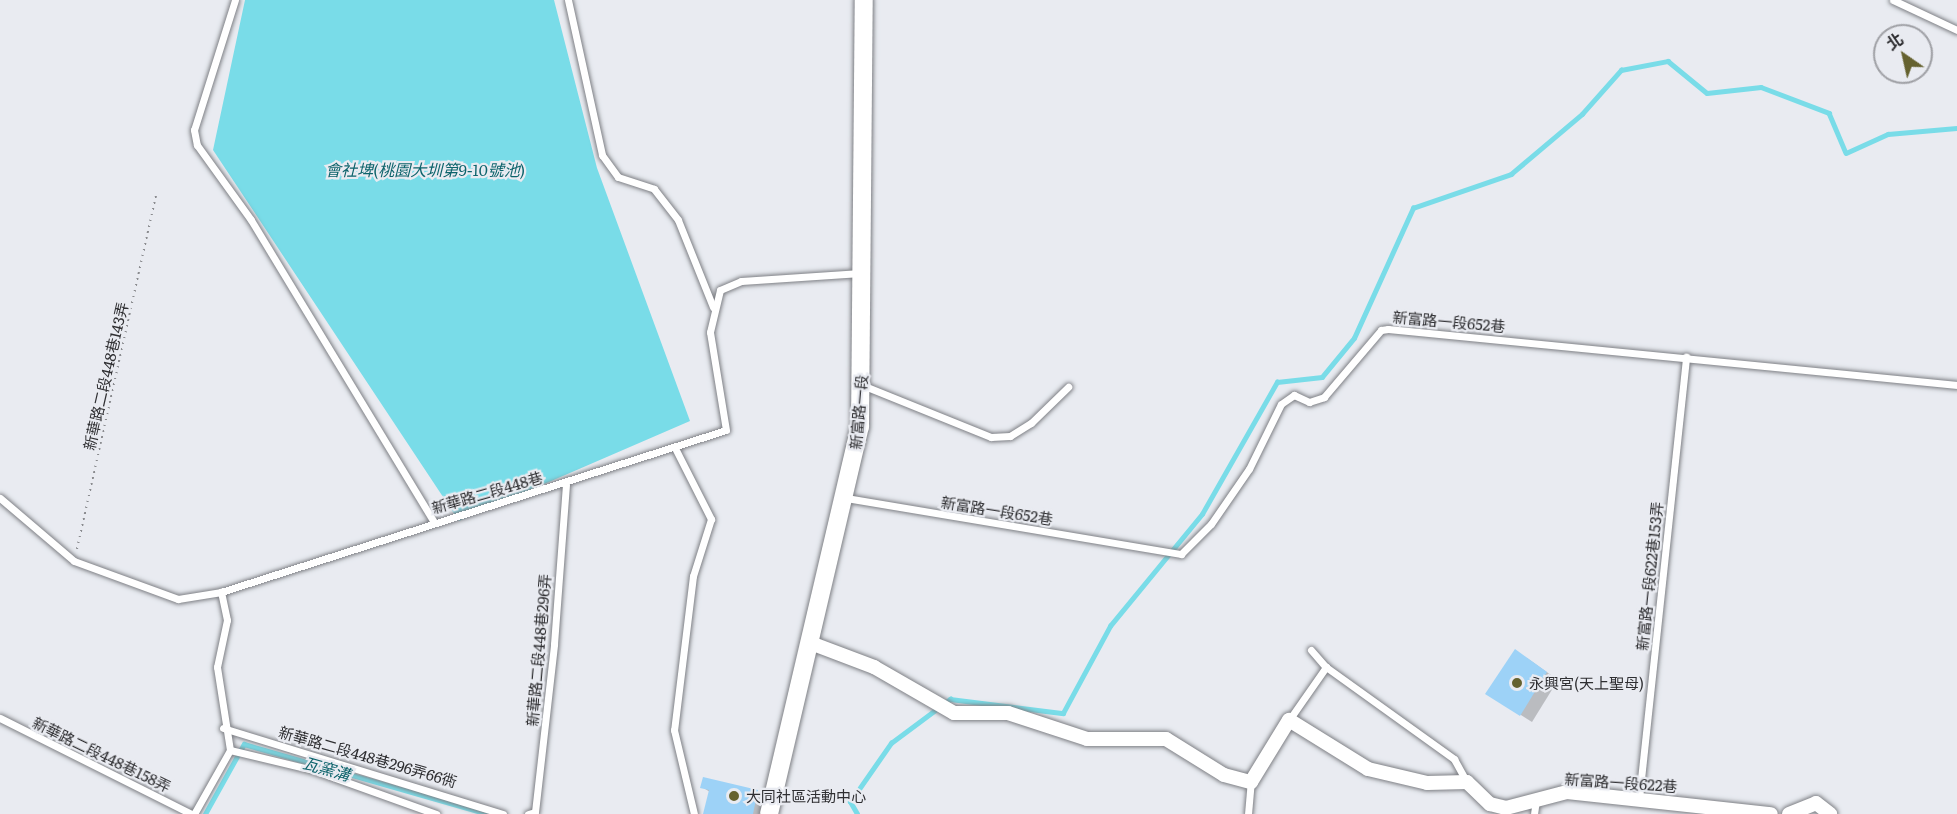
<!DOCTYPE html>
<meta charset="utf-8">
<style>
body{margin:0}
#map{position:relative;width:1957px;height:814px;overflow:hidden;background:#e9ebf1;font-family:Literata,"Noto Sans TC",serif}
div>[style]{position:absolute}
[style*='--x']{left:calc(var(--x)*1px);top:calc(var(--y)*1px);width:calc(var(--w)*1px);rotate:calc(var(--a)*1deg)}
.water>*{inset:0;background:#79dce8}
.shadow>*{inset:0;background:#0003}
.stream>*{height:4.5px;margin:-2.25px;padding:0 2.25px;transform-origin:2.25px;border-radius:2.25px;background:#79dce8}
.building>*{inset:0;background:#9dd2f7}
.path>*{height:2px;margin-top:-1px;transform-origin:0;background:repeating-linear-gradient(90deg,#8a8b8f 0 1.5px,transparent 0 6px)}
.roads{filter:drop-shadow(0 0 2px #7e8085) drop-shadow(0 0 2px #7e8085)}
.service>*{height:7px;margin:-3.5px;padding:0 3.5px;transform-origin:3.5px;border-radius:3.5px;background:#fff}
.minor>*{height:14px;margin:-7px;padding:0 7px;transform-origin:7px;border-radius:7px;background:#fff}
.tertiary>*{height:18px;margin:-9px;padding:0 9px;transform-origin:9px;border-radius:9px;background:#fff}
.dots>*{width:16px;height:16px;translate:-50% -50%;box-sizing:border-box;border:3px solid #e9ebf1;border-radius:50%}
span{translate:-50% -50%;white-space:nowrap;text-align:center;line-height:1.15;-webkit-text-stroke:4.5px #e9ebf1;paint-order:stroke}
.street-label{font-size:15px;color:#2f2f32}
.poi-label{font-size:15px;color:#2f2f32}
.left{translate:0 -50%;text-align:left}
.water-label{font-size:16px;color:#0c636b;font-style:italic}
.north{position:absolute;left:1873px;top:24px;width:60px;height:60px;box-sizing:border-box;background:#e9ebf1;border:2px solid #9fa0a5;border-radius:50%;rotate:326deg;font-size:16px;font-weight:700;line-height:24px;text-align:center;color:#2f2f32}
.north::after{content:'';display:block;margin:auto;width:21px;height:27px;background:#65622f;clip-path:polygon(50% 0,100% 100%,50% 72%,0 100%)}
</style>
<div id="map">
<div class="water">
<div style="clip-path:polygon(245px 0,554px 0,597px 168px,690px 421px,459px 521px,213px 150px)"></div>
</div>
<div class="shadow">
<div style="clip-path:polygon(1527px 658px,1558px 680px,1532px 722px,1488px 694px)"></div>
<div style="clip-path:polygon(704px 779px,766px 797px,762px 814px,705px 814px,710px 792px,702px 787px)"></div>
</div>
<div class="stream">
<div style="--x:205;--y:814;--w:80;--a:-60.9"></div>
<div style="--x:244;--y:744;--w:254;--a:16"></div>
<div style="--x:857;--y:814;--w:14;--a:-120"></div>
<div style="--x:850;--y:802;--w:72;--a:-55.2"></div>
<div style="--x:891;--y:743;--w:74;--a:-36.7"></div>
<div style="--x:950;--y:699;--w:114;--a:7.1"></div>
<div style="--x:1063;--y:713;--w:99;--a:-61.6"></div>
<div style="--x:1110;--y:626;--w:145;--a:-50.6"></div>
<div style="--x:1202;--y:514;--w:152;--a:-60.4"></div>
<div style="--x:1277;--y:382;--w:45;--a:-6.3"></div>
<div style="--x:1322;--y:377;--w:50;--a:-50.6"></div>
<div style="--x:1354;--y:338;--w:143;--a:-65.6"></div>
<div style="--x:1413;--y:208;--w:104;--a:-19.1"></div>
<div style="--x:1511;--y:174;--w:93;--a:-40.2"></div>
<div style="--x:1582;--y:114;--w:59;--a:-48.4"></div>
<div style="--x:1621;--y:70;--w:48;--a:-10.8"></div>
<div style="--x:1668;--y:61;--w:50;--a:39.4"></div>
<div style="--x:1707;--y:93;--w:54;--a:-6.3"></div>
<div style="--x:1761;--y:87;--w:73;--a:20.9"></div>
<div style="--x:1829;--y:113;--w:43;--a:67"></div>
<div style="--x:1846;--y:153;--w:46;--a:-24.3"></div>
<div style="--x:1888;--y:134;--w:69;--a:-5"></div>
</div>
<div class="building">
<div style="clip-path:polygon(1515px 649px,1547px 672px,1520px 716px,1485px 694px)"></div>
<div style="clip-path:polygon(703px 777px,758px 790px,753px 814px,703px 814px,709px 790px,700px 788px)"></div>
</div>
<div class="path">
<div style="--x:77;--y:549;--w:363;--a:-77.4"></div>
</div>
<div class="roads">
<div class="service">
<div style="--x:235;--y:0;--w:136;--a:107.5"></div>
<div style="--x:194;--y:130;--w:15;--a:79"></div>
<div style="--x:197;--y:145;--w:92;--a:54.2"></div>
<div style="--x:251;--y:220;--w:353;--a:58.8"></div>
<div style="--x:568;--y:0;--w:159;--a:77.6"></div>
<div style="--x:602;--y:155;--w:27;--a:54"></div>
<div style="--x:618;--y:177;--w:38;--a:18"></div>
<div style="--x:654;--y:189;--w:39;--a:52"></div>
<div style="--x:678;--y:220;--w:94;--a:68.1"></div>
<div style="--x:1893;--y:0;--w:71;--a:25.1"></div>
<div style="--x:862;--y:385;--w:139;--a:22"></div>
<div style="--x:991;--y:437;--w:19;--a:-3"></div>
<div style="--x:1010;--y:436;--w:25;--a:-32"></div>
<div style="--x:1031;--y:423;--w:52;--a:-44.2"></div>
<div style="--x:675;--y:448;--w:80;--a:63.1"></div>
<div style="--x:711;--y:519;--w:60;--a:107.5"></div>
<div style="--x:693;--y:576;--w:155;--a:97"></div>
<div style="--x:674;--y:730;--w:86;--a:76.6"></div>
<div style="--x:0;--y:498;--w:97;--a:40.4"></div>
<div style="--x:74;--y:561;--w:111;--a:20.1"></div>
<div style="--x:178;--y:599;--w:44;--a:-9.2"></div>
<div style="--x:221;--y:592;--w:530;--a:-17.79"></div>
<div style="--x:726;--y:430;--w:99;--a:-99.3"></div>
<div style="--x:710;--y:332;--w:43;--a:-76.6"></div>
<div style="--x:720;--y:290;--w:23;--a:-23"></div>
<div style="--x:741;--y:281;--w:120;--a:-3.8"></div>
<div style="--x:846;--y:498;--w:340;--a:9.5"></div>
<div style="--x:1181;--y:554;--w:42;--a:-45"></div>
<div style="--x:1211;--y:524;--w:67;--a:-55.4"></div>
<div style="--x:1249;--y:469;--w:72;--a:-63.8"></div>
<div style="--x:1281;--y:404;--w:16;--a:-35"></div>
<div style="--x:1294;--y:395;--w:17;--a:25"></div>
<div style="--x:1309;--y:402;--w:16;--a:-18"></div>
<div style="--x:1324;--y:397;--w:88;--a:-49.6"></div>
<div style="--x:1381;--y:330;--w:7;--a:-8"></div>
<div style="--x:1388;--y:329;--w:572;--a:5.62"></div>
<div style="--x:1311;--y:650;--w:23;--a:49"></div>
<div style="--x:1326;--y:667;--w:158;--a:35.7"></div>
<div style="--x:1454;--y:759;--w:26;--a:61"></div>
<div style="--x:0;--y:718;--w:215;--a:26.6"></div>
<div style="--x:1289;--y:720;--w:65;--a:-55.1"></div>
<div style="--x:223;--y:728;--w:293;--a:17.1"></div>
<div style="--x:230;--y:750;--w:85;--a:13.5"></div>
<div style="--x:313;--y:770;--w:131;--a:19.7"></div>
<div style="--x:1639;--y:798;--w:444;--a:-83.9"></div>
<div style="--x:194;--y:814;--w:73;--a:-60.6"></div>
<div style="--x:230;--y:750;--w:84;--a:-98.9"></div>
<div style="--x:217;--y:667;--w:48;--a:-78"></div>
<div style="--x:227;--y:620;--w:29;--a:-102"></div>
<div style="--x:528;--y:814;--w:7;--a:-16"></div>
<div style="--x:535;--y:812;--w:169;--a:-83.5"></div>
<div style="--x:554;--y:644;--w:160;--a:-85.7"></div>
<div style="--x:1248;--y:814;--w:32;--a:-85"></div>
<div style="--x:1534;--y:814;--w:15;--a:-82"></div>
</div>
<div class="minor">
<div style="--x:808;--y:642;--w:71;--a:20.7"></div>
<div style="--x:874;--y:667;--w:92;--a:29.9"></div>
<div style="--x:954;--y:713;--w:54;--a:0"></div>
<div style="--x:1008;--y:713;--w:83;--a:18.2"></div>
<div style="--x:1087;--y:739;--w:79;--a:0"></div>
<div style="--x:1166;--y:739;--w:68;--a:31.8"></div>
<div style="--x:1224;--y:775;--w:28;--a:15"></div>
<div style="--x:1251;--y:782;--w:73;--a:-58.5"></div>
<div style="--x:1289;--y:720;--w:93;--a:31.8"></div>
<div style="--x:1368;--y:769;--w:61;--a:13.3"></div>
<div style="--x:1427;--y:783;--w:40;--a:-1.4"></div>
<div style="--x:1467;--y:782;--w:32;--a:44"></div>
<div style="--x:1490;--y:804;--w:16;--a:14"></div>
<div style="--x:1506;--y:808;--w:63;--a:-14.7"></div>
<div style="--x:1567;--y:792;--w:205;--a:6.2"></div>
<div style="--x:1789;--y:814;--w:29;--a:-22"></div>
<div style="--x:1816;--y:803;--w:18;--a:38"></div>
</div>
<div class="tertiary">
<div style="--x:769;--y:814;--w:398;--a:-76.8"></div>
<div style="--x:860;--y:427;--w:427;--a:-89.5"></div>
</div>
</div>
<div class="dots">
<div style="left:1517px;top:683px;background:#65622f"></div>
<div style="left:734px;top:796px;background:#65622f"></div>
</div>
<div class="street-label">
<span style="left:1449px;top:321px;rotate:5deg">新富路一段652巷</span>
<span style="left:105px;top:376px;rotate:-77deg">新華路二段448巷143弄</span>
<span style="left:858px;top:412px;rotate:-85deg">新富路一段</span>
<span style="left:487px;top:492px;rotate:-16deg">新華路二段448巷</span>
<span style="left:997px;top:510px;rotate:9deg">新富路一段652巷</span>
<span style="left:1649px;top:576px;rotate:-84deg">新富路一段622巷153弄</span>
<span style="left:538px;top:650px;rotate:-85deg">新華路二段448巷296弄</span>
<span style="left:102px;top:754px;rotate:26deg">新華路二段448巷158弄</span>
<span style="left:368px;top:756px;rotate:16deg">新華路二段448巷296弄66衖</span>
<span style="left:1621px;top:782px;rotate:4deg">新富路一段622巷</span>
</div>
<div class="poi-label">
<span class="left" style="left:1529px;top:683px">永興宮(天上聖母)</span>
<span class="left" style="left:746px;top:796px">大同社區活動中心</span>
</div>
<div class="water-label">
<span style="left:425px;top:169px">會社埤(桃園大圳第9-10號池)</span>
<span style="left:327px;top:768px;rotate:16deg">瓦窯溝</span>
</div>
<div class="north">北</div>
</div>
